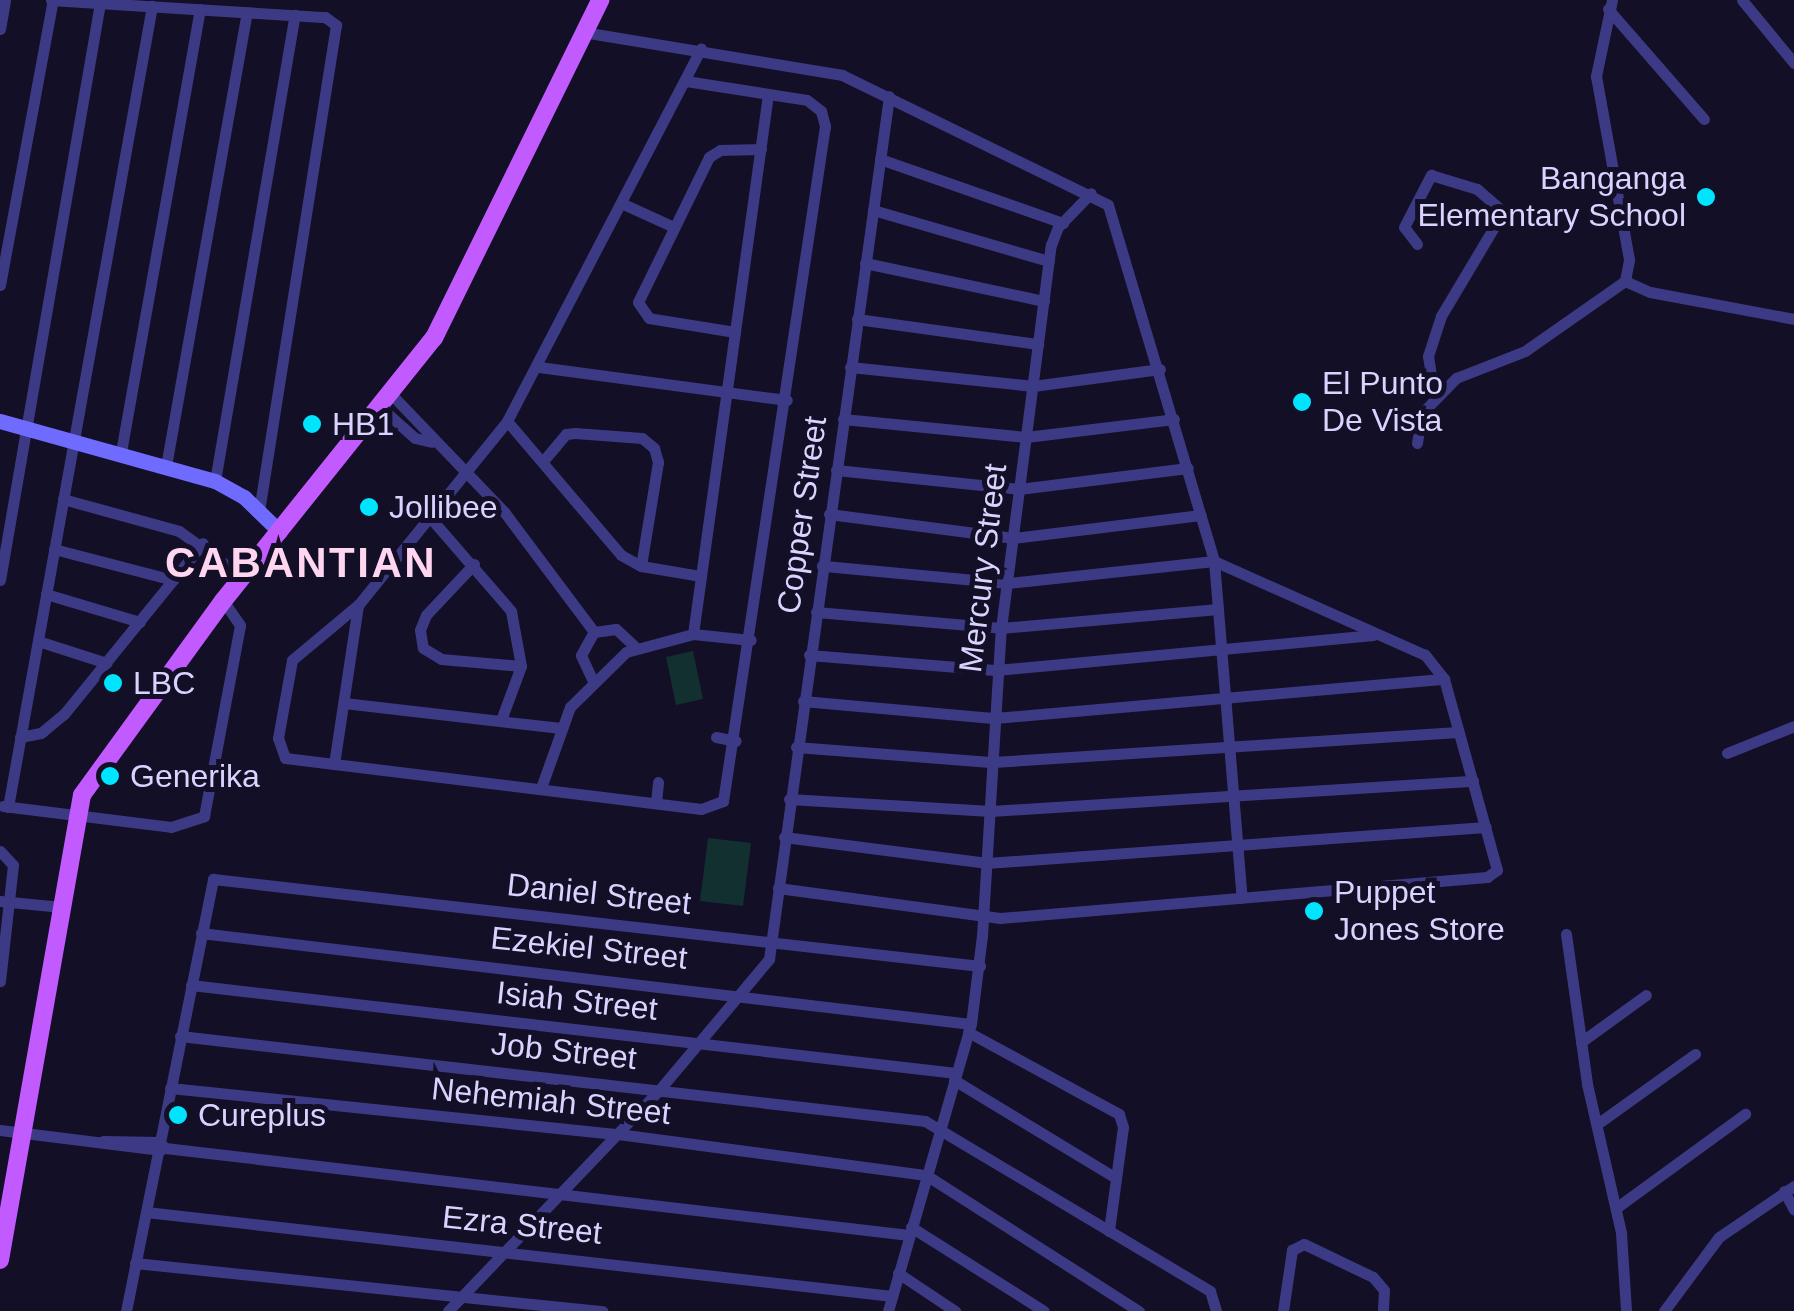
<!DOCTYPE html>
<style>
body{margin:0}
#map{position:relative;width:1794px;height:1311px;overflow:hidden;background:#130f26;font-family:Arial,sans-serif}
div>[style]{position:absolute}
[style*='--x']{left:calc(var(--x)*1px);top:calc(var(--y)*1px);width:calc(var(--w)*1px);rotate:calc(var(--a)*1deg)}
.green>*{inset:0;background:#12302f}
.street>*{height:11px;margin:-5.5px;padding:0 5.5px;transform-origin:5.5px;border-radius:5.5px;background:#3d3a85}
.secondary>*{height:15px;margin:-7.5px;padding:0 7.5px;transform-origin:7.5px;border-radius:7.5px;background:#6f6bff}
.primary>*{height:18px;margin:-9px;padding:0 9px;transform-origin:9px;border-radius:9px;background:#c25bff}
.dots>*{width:28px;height:28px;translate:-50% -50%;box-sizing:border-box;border:5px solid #130f26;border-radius:50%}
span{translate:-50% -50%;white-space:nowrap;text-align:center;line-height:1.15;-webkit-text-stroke:10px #130f26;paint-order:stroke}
.poi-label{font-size:32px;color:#d9d4ff}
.right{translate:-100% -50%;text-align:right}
.left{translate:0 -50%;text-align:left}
.street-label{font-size:32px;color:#d9d4ff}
.district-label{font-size:42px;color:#ffd6f0;font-weight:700;letter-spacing:2.5px}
</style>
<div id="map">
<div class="green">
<div style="clip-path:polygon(693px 651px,703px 699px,676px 705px,666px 657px)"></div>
<div style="clip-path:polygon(708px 838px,751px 843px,743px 906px,700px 901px)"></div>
</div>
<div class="street">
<div style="--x:51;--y:0;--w:275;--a:3.6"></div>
<div style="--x:325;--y:17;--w:14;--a:36"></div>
<div style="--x:336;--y:25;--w:490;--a:99"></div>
<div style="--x:1612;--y:0;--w:78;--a:101.9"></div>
<div style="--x:1596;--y:76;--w:187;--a:79.8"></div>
<div style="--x:1629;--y:260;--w:21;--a:101"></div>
<div style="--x:1742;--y:0;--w:82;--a:50.5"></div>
<div style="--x:1608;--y:9;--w:146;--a:48.9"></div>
<div style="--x:0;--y:29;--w:29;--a:-80"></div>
<div style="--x:583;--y:32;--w:263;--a:9.4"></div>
<div style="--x:842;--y:75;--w:296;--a:26"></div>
<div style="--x:1108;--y:205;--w:371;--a:73.4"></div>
<div style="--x:1214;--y:561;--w:338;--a:85.3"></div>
<div style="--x:686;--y:81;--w:122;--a:8.9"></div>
<div style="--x:807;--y:100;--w:18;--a:38"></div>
<div style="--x:821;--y:111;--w:16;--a:75"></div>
<div style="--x:825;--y:126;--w:683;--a:98.59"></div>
<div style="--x:723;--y:801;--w:23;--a:160"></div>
<div style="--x:701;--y:809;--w:419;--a:-173"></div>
<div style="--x:285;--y:758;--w:21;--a:-109"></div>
<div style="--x:278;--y:738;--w:79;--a:-79.8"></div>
<div style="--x:292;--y:660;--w:87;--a:-39.9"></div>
<div style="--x:359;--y:604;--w:235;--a:-51"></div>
<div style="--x:507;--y:421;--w:420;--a:-62.5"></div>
<div style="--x:880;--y:159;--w:194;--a:19.3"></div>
<div style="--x:621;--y:203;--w:58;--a:24.4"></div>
<div style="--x:873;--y:210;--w:183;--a:16.2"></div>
<div style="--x:1417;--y:244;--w:21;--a:-127"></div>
<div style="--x:1404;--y:227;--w:59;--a:-62.6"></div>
<div style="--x:1431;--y:175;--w:48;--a:16.9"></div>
<div style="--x:1477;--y:189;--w:35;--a:41"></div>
<div style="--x:1503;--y:212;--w:121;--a:120.8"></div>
<div style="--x:1441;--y:316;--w:42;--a:108"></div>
<div style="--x:1428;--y:356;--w:19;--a:81"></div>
<div style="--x:1431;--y:375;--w:20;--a:45"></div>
<div style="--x:865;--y:263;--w:183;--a:12"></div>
<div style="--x:1625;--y:281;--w:27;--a:24"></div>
<div style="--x:1650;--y:292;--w:147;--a:10.6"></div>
<div style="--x:0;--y:285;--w:290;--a:-79.5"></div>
<div style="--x:857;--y:319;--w:183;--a:7.9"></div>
<div style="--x:735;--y:332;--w:87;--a:-170.8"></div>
<div style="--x:649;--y:318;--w:19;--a:-125"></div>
<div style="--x:638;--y:302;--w:161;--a:-63.9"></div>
<div style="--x:709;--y:157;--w:13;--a:-32"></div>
<div style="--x:720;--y:150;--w:41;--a:-1.4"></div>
<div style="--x:539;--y:367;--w:250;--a:7.6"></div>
<div style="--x:850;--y:367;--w:184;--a:5.9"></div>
<div style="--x:1033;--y:386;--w:128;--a:-7.6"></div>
<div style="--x:392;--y:395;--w:163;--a:46.2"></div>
<div style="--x:505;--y:513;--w:149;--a:53.2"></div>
<div style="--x:381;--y:408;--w:45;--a:41.4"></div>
<div style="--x:415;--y:438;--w:17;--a:13"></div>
<div style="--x:843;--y:419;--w:184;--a:5.6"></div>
<div style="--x:1026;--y:437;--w:149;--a:-6.9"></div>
<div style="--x:507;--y:421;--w:176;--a:49.6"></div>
<div style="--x:621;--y:555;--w:23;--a:29"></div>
<div style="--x:641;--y:566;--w:61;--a:9.5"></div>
<div style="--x:1417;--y:443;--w:30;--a:-81"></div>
<div style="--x:1422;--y:413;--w:49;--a:-45.8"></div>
<div style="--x:1456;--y:378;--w:74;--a:-21.4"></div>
<div style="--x:1525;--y:351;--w:122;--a:-35"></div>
<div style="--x:121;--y:452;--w:450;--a:-79.9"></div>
<div style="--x:544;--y:460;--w:34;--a:-50"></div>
<div style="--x:566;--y:434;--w:9;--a:-6"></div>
<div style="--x:575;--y:433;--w:67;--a:4.3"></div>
<div style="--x:642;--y:438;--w:16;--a:40"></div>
<div style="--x:654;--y:448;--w:15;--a:74"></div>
<div style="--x:658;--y:462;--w:105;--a:99.3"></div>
<div style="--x:166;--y:466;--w:461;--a:-79.9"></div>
<div style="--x:836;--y:470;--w:184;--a:5.9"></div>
<div style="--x:1019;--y:489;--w:170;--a:-7.1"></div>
<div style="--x:215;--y:481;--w:473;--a:-80.3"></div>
<div style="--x:63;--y:499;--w:120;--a:15.4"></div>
<div style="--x:179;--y:531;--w:79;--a:35.7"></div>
<div style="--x:427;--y:514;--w:128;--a:49.1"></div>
<div style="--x:511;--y:611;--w:56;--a:79.7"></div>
<div style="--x:521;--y:666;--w:58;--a:110.3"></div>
<div style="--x:829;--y:514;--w:186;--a:7.4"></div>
<div style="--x:1013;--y:538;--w:189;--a:-7"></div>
<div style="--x:54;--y:549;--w:123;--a:14.6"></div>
<div style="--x:474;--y:564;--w:70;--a:133.3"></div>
<div style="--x:426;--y:615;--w:16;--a:112"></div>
<div style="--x:420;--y:630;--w:18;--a:81"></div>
<div style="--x:423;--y:648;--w:21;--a:31"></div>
<div style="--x:441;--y:659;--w:80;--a:5"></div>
<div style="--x:0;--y:580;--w:586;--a:-80.17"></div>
<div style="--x:46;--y:594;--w:98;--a:16.6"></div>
<div style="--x:816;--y:612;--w:186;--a:4.9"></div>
<div style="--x:1001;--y:628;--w:218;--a:-5"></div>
<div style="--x:693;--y:634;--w:545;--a:-82.09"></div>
<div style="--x:38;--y:641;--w:72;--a:17.7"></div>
<div style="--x:809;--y:655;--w:189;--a:4.6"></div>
<div style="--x:997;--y:670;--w:378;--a:-5.3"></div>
<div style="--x:592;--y:679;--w:26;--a:-115"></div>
<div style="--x:581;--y:655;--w:26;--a:-61"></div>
<div style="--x:594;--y:632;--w:22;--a:-8"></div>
<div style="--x:616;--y:629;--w:26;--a:43"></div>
<div style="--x:803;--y:701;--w:193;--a:5.1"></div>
<div style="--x:995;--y:718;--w:451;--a:-5"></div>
<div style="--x:344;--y:703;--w:216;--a:6.6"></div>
<div style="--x:20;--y:737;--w:21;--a:-11"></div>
<div style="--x:41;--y:733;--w:30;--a:-40"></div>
<div style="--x:64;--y:714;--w:220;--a:-50.9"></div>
<div style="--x:716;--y:737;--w:20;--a:11"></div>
<div style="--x:796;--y:747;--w:198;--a:4.4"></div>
<div style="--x:993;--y:762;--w:466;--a:-3.7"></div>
<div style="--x:1727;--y:753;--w:72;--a:-21.9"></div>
<div style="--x:334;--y:764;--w:161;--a:-81.4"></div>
<div style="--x:542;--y:785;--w:83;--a:-70.3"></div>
<div style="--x:570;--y:707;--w:78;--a:-44.5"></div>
<div style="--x:626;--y:652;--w:69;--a:-15"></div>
<div style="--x:693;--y:634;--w:58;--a:5.9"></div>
<div style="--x:789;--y:799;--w:202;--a:3.4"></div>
<div style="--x:991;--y:811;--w:483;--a:-3.6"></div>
<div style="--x:656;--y:802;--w:20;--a:-84"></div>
<div style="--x:3;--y:806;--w:169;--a:7.1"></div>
<div style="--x:171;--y:827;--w:35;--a:-18"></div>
<div style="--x:204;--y:816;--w:194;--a:-79.3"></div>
<div style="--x:240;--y:625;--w:29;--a:-125"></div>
<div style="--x:8;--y:807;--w:814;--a:-79.81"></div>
<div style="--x:784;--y:837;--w:205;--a:7.3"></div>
<div style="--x:987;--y:863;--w:500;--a:-4.13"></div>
<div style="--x:0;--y:851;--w:19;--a:47"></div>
<div style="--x:13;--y:865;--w:117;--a:96.4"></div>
<div style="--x:778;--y:888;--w:224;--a:7.7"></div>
<div style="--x:1000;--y:918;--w:489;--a:-4.8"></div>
<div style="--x:1487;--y:877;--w:12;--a:-35"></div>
<div style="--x:1497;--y:870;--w:198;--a:-105.5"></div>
<div style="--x:1444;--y:679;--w:31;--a:-128"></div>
<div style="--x:1425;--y:655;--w:231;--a:-156"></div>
<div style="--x:1214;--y:561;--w:208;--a:173.9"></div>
<div style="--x:1007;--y:583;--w:186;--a:-174.7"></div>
<div style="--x:0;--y:901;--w:62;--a:5.5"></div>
<div style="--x:201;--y:933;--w:775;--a:6.74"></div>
<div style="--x:1566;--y:934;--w:151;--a:82"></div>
<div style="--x:1587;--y:1084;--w:153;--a:77.1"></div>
<div style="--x:1621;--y:1233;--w:78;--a:86.3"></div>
<div style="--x:191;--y:985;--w:770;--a:6.56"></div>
<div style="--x:968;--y:1032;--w:172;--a:28.5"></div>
<div style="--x:1119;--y:1114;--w:14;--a:73"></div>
<div style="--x:1123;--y:1127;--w:105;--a:97.7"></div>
<div style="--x:180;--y:1036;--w:750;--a:6.51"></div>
<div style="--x:925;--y:1121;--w:332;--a:30.8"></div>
<div style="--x:1210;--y:1291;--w:21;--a:73"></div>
<div style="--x:1581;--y:1042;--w:80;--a:-35.9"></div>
<div style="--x:954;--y:1080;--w:189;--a:31.2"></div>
<div style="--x:170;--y:1088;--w:450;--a:5.9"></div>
<div style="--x:618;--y:1134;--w:311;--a:7.6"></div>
<div style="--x:926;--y:1175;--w:253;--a:32.6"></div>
<div style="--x:1600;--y:1122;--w:117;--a:-35.6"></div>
<div style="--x:0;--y:1130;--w:162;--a:7.1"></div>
<div style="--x:103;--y:1141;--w:56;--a:1"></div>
<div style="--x:159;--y:1142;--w:8;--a:45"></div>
<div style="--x:165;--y:1148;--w:749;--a:6.67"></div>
<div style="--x:1784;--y:1191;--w:21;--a:62"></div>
<div style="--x:1616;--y:1208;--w:160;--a:-36.1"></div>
<div style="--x:146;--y:1212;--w:751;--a:6.42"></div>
<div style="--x:911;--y:1227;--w:157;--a:32.3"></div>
<div style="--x:135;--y:1263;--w:470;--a:5.9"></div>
<div style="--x:898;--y:1273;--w:69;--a:33.7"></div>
<div style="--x:126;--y:1311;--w:441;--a:-78.6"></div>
<div style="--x:213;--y:879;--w:772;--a:6.47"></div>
<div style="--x:448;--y:1311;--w:307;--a:-46.3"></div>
<div style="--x:660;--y:1089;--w:170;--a:-50"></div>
<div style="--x:769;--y:959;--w:871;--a:-82.08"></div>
<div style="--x:888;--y:1311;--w:299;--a:-73.9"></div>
<div style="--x:971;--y:1024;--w:89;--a:-82.9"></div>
<div style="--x:982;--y:936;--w:309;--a:-86.5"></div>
<div style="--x:1001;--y:628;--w:386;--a:-82.6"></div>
<div style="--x:1051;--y:245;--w:19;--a:-69"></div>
<div style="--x:1058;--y:227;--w:47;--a:-45.9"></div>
<div style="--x:1283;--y:1311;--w:62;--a:-81.6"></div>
<div style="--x:1292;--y:1250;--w:13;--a:-27"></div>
<div style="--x:1304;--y:1244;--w:76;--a:25.6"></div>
<div style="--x:1373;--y:1277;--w:17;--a:50"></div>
<div style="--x:1384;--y:1290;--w:21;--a:93"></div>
<div style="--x:1664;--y:1311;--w:92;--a:-53.4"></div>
<div style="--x:1719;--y:1237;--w:91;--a:-34.2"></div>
</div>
<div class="secondary">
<div style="--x:0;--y:421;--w:223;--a:15.6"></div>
<div style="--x:215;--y:481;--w:33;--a:29"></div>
<div style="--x:244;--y:497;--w:50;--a:44.2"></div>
</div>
<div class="primary">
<div style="--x:0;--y:1260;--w:472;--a:-80"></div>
<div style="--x:82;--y:795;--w:240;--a:-54"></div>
<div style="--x:223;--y:601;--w:337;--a:-51.3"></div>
<div style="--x:434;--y:338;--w:377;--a:-63.8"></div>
</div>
<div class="dots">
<div style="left:1706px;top:197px;background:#00e5ff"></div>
<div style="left:1302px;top:402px;background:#00e5ff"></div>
<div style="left:312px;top:424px;background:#00e5ff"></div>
<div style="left:369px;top:507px;background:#00e5ff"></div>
<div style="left:113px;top:683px;background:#00e5ff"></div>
<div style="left:110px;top:776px;background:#00e5ff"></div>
<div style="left:1314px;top:911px;background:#00e5ff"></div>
<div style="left:178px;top:1115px;background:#00e5ff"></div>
</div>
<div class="poi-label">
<span class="right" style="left:1686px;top:197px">Banganga<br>Elementary School</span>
<span class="left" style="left:1322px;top:402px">El Punto<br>De Vista</span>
<span class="left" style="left:332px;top:424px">HB1</span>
<span class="left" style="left:389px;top:507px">Jollibee</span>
<span class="left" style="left:133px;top:683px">LBC</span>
<span class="left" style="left:130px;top:776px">Generika</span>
<span class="left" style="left:1334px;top:911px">Puppet<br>Jones Store</span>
<span class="left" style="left:198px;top:1115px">Cureplus</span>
</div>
<div class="street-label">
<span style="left:802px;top:515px;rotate:-82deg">Copper Street</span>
<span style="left:983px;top:568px;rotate:-83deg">Mercury Street</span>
<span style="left:599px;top:894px;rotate:6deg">Daniel Street</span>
<span style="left:589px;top:948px;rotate:6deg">Ezekiel Street</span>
<span style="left:577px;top:1001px;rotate:6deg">Isiah Street</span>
<span style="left:564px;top:1051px;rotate:6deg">Job Street</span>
<span style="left:551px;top:1101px;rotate:6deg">Nehemiah Street</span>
<span style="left:522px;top:1225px;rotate:6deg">Ezra Street</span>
</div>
<div class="district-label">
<span style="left:301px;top:563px">CABANTIAN</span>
</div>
</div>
